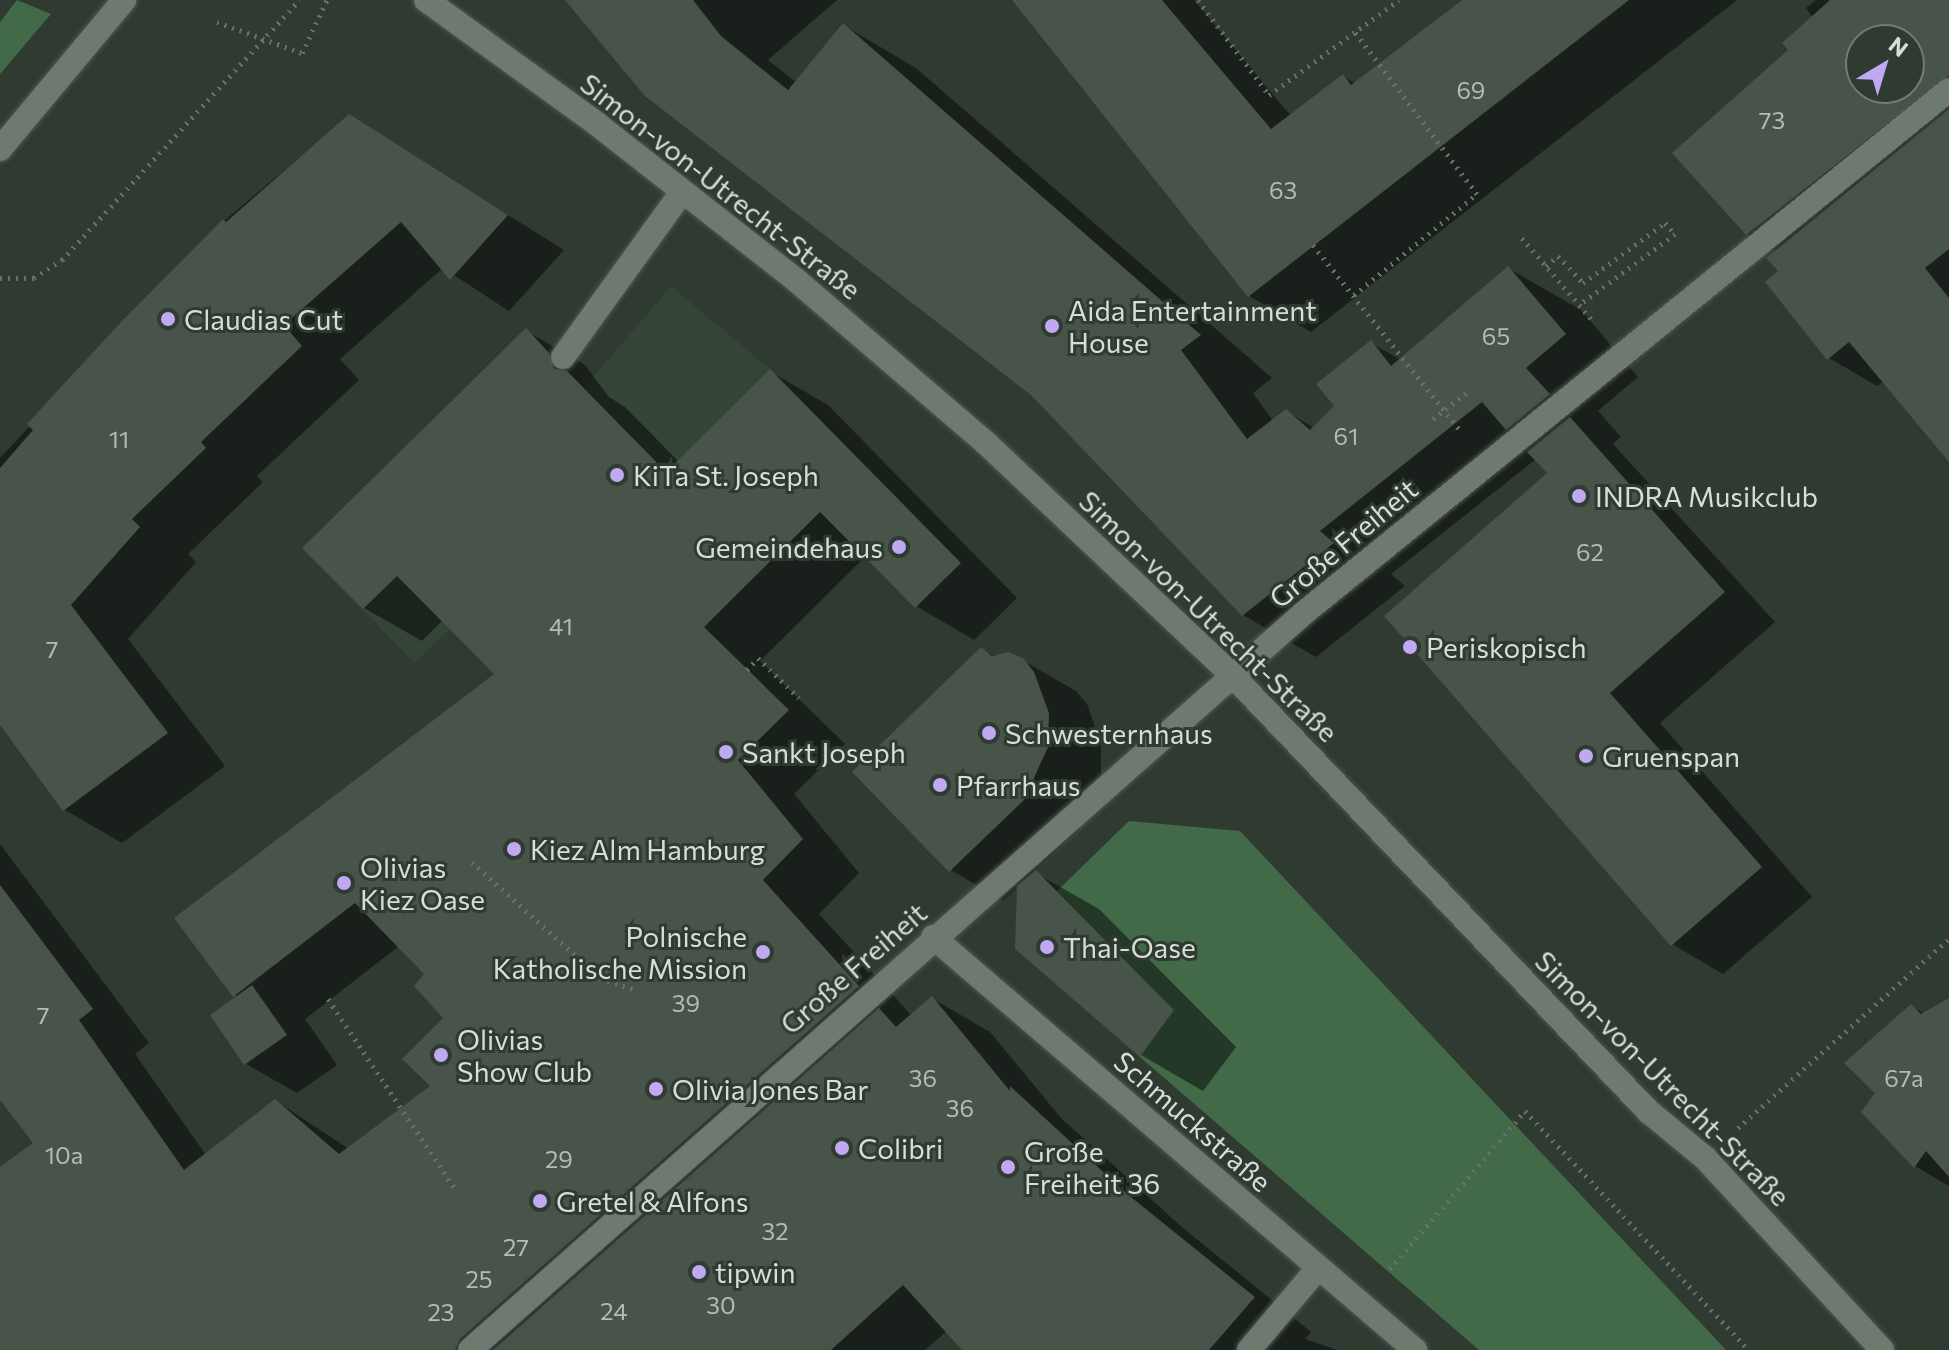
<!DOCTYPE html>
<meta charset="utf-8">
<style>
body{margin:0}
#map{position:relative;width:1949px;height:1350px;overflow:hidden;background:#2f3a31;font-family:Commissioner,sans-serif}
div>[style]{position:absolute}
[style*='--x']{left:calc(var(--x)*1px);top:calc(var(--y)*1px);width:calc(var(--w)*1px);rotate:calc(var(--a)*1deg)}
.built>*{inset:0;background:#344436}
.green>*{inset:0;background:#426a49}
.shadow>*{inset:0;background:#0007}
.building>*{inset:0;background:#485349}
.path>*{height:5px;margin-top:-2.5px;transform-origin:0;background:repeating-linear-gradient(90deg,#677169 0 2px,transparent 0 8px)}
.roads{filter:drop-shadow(0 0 2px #4d564e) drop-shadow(0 0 2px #4d564e)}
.lane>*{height:24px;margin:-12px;padding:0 12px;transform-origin:12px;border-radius:12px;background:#6e7a70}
.street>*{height:24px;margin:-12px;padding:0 12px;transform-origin:12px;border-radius:12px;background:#6e7a70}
.secondary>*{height:24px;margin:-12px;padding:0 12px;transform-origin:12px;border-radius:12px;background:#6e7a70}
.dots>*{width:22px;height:22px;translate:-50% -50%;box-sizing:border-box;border:4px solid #2f3a31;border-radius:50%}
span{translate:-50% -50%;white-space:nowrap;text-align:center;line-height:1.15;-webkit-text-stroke:6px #2f3a31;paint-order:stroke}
.number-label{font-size:24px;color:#b3bbb4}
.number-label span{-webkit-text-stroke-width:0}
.street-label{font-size:28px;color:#d7ded8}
.poi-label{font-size:28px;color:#d7ded8}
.left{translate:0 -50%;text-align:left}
.right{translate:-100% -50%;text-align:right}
.north{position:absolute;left:1845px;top:24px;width:80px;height:80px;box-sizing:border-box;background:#2f3a31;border:2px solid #727c74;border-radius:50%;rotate:38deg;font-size:22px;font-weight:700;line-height:32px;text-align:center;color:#d7ded8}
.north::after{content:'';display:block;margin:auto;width:28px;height:36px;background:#c1a8f3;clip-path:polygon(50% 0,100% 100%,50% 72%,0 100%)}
</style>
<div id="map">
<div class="built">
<div style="clip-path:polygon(671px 286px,770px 369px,866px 467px,602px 483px,415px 663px,302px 548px,526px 328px,584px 388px)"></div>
</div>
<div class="green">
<div style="clip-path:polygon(17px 0,51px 14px,0 74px,0 22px)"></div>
<div style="clip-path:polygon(1129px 821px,1240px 831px,1726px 1350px,1479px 1350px,1140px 1057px,1174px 1010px,1057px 891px)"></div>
</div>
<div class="shadow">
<div style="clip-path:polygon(568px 0,837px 0,768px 60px,797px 83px,843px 25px,916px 68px,1272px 378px,1253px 393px,1273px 421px,1286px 411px,1314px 428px,1337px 406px,1371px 343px,1401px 360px,1508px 268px,1581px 310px,1638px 377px,1598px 411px,1621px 437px,1613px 444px,1775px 622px,1660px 723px,1812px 897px,1723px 974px,1672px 944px,1549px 474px,1536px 459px,1391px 574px,1405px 586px,1316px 657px,1243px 615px,1033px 394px)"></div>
<div style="clip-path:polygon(1037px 0,1194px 0,1291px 116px,1343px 76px,1356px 84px,1465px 0,1737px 0,1311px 332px,1249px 296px)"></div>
<div style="clip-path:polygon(evenodd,1816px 0,1949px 0,1949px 459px,1884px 381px,1877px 386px,1829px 358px,1781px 272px,1777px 251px,1747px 234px,1791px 50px,1813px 18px,1806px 8px,1816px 0,1861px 40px,1909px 40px,1909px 88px,1861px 88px,1861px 40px)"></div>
<div style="clip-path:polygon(349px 116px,564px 250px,509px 311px,443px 268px,340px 359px,359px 380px,257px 476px,263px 482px,188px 554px,196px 562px,128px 639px,225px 766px,122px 843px,65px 810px,0 722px,0 458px,224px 221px)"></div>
<div style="clip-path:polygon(526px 331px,584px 364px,609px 397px,625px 407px,679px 462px,771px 372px,828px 405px,1017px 598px,974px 640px,916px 606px,866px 556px,760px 661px,845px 744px,794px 794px,859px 873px,819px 914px,912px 1016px,933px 999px,990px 1032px,1061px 1118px,1183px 1228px,1311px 1332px,1305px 1339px,1337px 1350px,964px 1350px,947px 1331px,925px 1350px,0 1350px,0 1169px,35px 1144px,0 1096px,0 844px,149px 1043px,135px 1054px,206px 1155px,276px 1101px,349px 1149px,433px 1086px,446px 1019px,427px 974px,399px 946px,305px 1019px,337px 1065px,297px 1093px,246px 1064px,238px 998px,177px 918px,497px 675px,443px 620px,422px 641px,364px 608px)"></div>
<div style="clip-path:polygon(982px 649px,996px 657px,1022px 660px,1076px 691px,1087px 704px,1101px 744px,1101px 778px,1077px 831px,1034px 872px,1099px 909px,1236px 1047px,1203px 1091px,1141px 1055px,1019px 886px,1003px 901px,951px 870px)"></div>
<div style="clip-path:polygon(1949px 1000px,1949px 1186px,1915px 1166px,1878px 1093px,1911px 1006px,1925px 1014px)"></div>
</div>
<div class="building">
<div style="clip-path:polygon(565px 0,693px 0,721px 36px,788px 90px,843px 23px,1201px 335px,1181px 350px,1247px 439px,1286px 409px,1310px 430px,1334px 406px,1316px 384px,1371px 340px,1391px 366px,1508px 266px,1566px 334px,1526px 368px,1550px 394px,1506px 430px,1482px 402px,1320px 531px,1334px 543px,1242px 616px,1031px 395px,645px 96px)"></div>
<div style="clip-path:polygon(1012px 0,1162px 0,1271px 129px,1343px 74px,1351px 85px,1462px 0,1629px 0,1248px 297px)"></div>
<div style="clip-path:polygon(evenodd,1830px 0,1949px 0,1949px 75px,1746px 235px,1672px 153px,1788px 50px,1782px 43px,1830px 0,1861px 40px,1909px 40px,1909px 88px,1861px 88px,1861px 40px)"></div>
<div style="clip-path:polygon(1949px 109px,1949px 249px,1925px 268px,1949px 298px,1949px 462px,1849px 342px,1827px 360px,1765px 282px,1778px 271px,1766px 258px)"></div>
<div style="clip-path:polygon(349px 114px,508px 215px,450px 280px,401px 222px,284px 325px,302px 346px,201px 442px,206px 448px,132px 519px,140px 527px,71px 605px,168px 733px,63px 811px,0 725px,0 468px,33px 430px,27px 424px,121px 322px,223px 219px,226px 222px)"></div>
<div style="clip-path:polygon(526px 328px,549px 353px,554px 369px,567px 371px,666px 472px,770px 369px,961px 563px,915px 608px,820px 512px,704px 627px,789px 710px,738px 760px,803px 839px,763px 880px,859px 986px,460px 1339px,455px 1350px,0 1350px,0 1167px,33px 1143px,0 1100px,0 885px,93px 1009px,79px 1020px,184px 1170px,275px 1099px,339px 1154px,430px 1086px,402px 1059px,443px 1018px,414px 986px,424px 974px,355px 903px,233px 997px,174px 918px,494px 674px,397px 576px,363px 609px,302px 548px)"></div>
<div style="clip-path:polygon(1570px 417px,1725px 592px,1610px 693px,1762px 867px,1671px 946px,1384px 616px,1547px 473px,1527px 452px)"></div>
<div style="clip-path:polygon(981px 647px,992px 656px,1008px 652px,1023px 658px,1034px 672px,1049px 713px,1048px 747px,1024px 800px,949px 872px,852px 772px)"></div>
<div style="clip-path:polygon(1036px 870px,1174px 1010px,1140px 1057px,1015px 949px,1017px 886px)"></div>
<div style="clip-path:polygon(252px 985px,287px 1035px,244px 1065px,210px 1015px)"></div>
<div style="clip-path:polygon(932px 996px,1010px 1091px,1010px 1086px,1126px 1193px,1255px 1297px,1209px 1350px,962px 1350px,903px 1285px,831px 1350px,493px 1350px,879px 1008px,896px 1027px)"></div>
<div style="clip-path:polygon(1949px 998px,1949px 1177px,1926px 1151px,1914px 1168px,1861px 1112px,1875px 1093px,1844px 1063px,1911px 1004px,1921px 1014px)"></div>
</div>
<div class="path">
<div style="--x:1198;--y:0;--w:119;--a:53.2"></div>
<div style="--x:1269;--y:95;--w:161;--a:-36.2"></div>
<div style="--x:217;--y:22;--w:90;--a:20"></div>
<div style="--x:302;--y:53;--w:59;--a:-64.7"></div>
<div style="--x:1522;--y:238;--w:109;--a:49.5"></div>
<div style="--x:1313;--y:245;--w:235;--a:51.6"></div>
<div style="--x:1546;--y:266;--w:16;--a:-40"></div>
<div style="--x:1558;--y:256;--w:37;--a:47"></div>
<div style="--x:1583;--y:283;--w:102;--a:-36.2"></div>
<div style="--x:1665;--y:223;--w:15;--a:48"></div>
<div style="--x:1675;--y:234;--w:119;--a:143.5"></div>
<div style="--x:0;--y:278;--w:34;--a:0"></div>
<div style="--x:34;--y:278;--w:33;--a:-33"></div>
<div style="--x:62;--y:260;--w:352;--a:-47.6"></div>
<div style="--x:1354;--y:295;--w:159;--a:-39.4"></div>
<div style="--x:1477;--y:194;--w:203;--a:-127"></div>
<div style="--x:1433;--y:419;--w:47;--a:-38.1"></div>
<div style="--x:747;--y:670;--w:16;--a:-47"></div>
<div style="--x:758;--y:658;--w:57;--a:44.3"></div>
<div style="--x:472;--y:862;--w:173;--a:42.2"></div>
<div style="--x:600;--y:978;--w:40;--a:18.9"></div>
<div style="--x:328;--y:999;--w:232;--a:56.2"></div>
<div style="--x:1738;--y:1128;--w:283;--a:-41.9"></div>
<div style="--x:1390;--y:1269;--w:208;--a:-49.5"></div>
<div style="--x:1525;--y:1111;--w:328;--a:46.9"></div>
</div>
<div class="roads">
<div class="lane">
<div style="--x:563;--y:357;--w:203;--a:-54.2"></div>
<div style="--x:1249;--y:1350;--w:107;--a:-49.9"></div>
</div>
<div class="street">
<div style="--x:933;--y:937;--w:635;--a:40.59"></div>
<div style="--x:470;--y:1350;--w:1114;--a:-41.47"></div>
<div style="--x:1305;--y:612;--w:829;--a:-39.03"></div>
</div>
<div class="secondary">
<div style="--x:426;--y:0;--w:211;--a:35.9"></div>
<div style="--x:597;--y:124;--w:254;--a:38.1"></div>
<div style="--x:797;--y:281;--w:250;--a:40.6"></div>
<div style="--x:987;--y:444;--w:340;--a:43.3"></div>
<div style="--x:1234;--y:677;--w:600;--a:46.35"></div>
<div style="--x:1648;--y:1111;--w:74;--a:39.5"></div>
<div style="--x:1705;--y:1158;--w:261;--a:47.3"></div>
<div style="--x:0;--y:149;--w:194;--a:-50.2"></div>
</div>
</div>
<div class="dots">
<div style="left:168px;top:319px;background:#c1a8f3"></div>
<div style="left:1052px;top:326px;background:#c1a8f3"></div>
<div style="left:617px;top:475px;background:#c1a8f3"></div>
<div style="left:1579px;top:496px;background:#c1a8f3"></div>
<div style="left:899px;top:547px;background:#c1a8f3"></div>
<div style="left:1410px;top:647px;background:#c1a8f3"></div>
<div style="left:989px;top:733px;background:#c1a8f3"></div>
<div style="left:726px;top:752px;background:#c1a8f3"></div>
<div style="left:1586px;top:756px;background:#c1a8f3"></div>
<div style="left:940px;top:785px;background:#c1a8f3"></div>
<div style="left:514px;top:849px;background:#c1a8f3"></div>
<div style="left:344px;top:883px;background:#c1a8f3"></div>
<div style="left:1047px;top:947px;background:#c1a8f3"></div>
<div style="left:763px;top:952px;background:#c1a8f3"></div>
<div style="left:441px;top:1055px;background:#c1a8f3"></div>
<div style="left:656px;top:1089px;background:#c1a8f3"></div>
<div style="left:842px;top:1148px;background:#c1a8f3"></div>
<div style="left:1008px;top:1167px;background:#c1a8f3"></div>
<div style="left:540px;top:1201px;background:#c1a8f3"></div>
<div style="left:699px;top:1272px;background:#c1a8f3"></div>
</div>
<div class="number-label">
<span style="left:1471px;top:90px">69</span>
<span style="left:1772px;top:120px">73</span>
<span style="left:1283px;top:190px">63</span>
<span style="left:1496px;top:336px">65</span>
<span style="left:1346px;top:436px">61</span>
<span style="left:119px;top:439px">11</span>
<span style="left:1590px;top:552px">62</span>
<span style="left:561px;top:626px">41</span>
<span style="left:52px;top:649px">7</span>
<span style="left:686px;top:1003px">39</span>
<span style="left:43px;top:1015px">7</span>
<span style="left:923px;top:1078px">36</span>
<span style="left:1904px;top:1078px">67a</span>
<span style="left:960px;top:1108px">36</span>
<span style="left:64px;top:1155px">10a</span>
<span style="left:559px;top:1159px">29</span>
<span style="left:775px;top:1231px">32</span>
<span style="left:516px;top:1247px">27</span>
<span style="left:479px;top:1279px">25</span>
<span style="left:721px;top:1305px">30</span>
<span style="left:614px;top:1311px">24</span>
<span style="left:441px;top:1312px">23</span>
</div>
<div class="street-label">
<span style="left:721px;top:186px;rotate:38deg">Simon-von-Utrecht-Straße</span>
<span style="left:1343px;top:543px;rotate:-40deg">Große Freiheit</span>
<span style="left:1209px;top:616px;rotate:44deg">Simon-von-Utrecht-Straße</span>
<span style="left:853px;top:968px;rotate:-41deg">Große Freiheit</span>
<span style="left:1663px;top:1078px;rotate:45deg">Simon-von-Utrecht-Straße</span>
<span style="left:1193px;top:1121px;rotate:41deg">Schmuckstraße</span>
</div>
<div class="poi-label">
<span class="left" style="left:1068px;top:326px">Aida Entertainment<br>House</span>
<span class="left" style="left:184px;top:319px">Claudias Cut</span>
<span class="left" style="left:633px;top:475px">KiTa St. Joseph</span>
<span class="left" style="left:1595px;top:496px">INDRA Musikclub</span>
<span class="right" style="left:883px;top:547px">Gemeindehaus</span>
<span class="left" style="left:1426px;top:647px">Periskopisch</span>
<span class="left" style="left:1005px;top:733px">Schwesternhaus</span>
<span class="left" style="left:742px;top:752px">Sankt Joseph</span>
<span class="left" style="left:1602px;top:756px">Gruenspan</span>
<span class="left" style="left:956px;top:785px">Pfarrhaus</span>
<span class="left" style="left:530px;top:849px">Kiez Alm Hamburg</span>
<span class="left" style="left:360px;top:883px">Olivias<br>Kiez Oase</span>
<span class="right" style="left:747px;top:952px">Polnische<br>Katholische Mission</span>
<span class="left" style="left:1063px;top:947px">Thai-Oase</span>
<span class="left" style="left:457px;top:1055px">Olivias<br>Show Club</span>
<span class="left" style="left:672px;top:1089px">Olivia Jones Bar</span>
<span class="left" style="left:858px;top:1148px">Colibri</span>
<span class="left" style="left:1024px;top:1167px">Große<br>Freiheit 36</span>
<span class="left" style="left:556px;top:1201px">Gretel &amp; Alfons</span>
<span class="left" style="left:715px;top:1272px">tipwin</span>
</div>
<div class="north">N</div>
</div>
